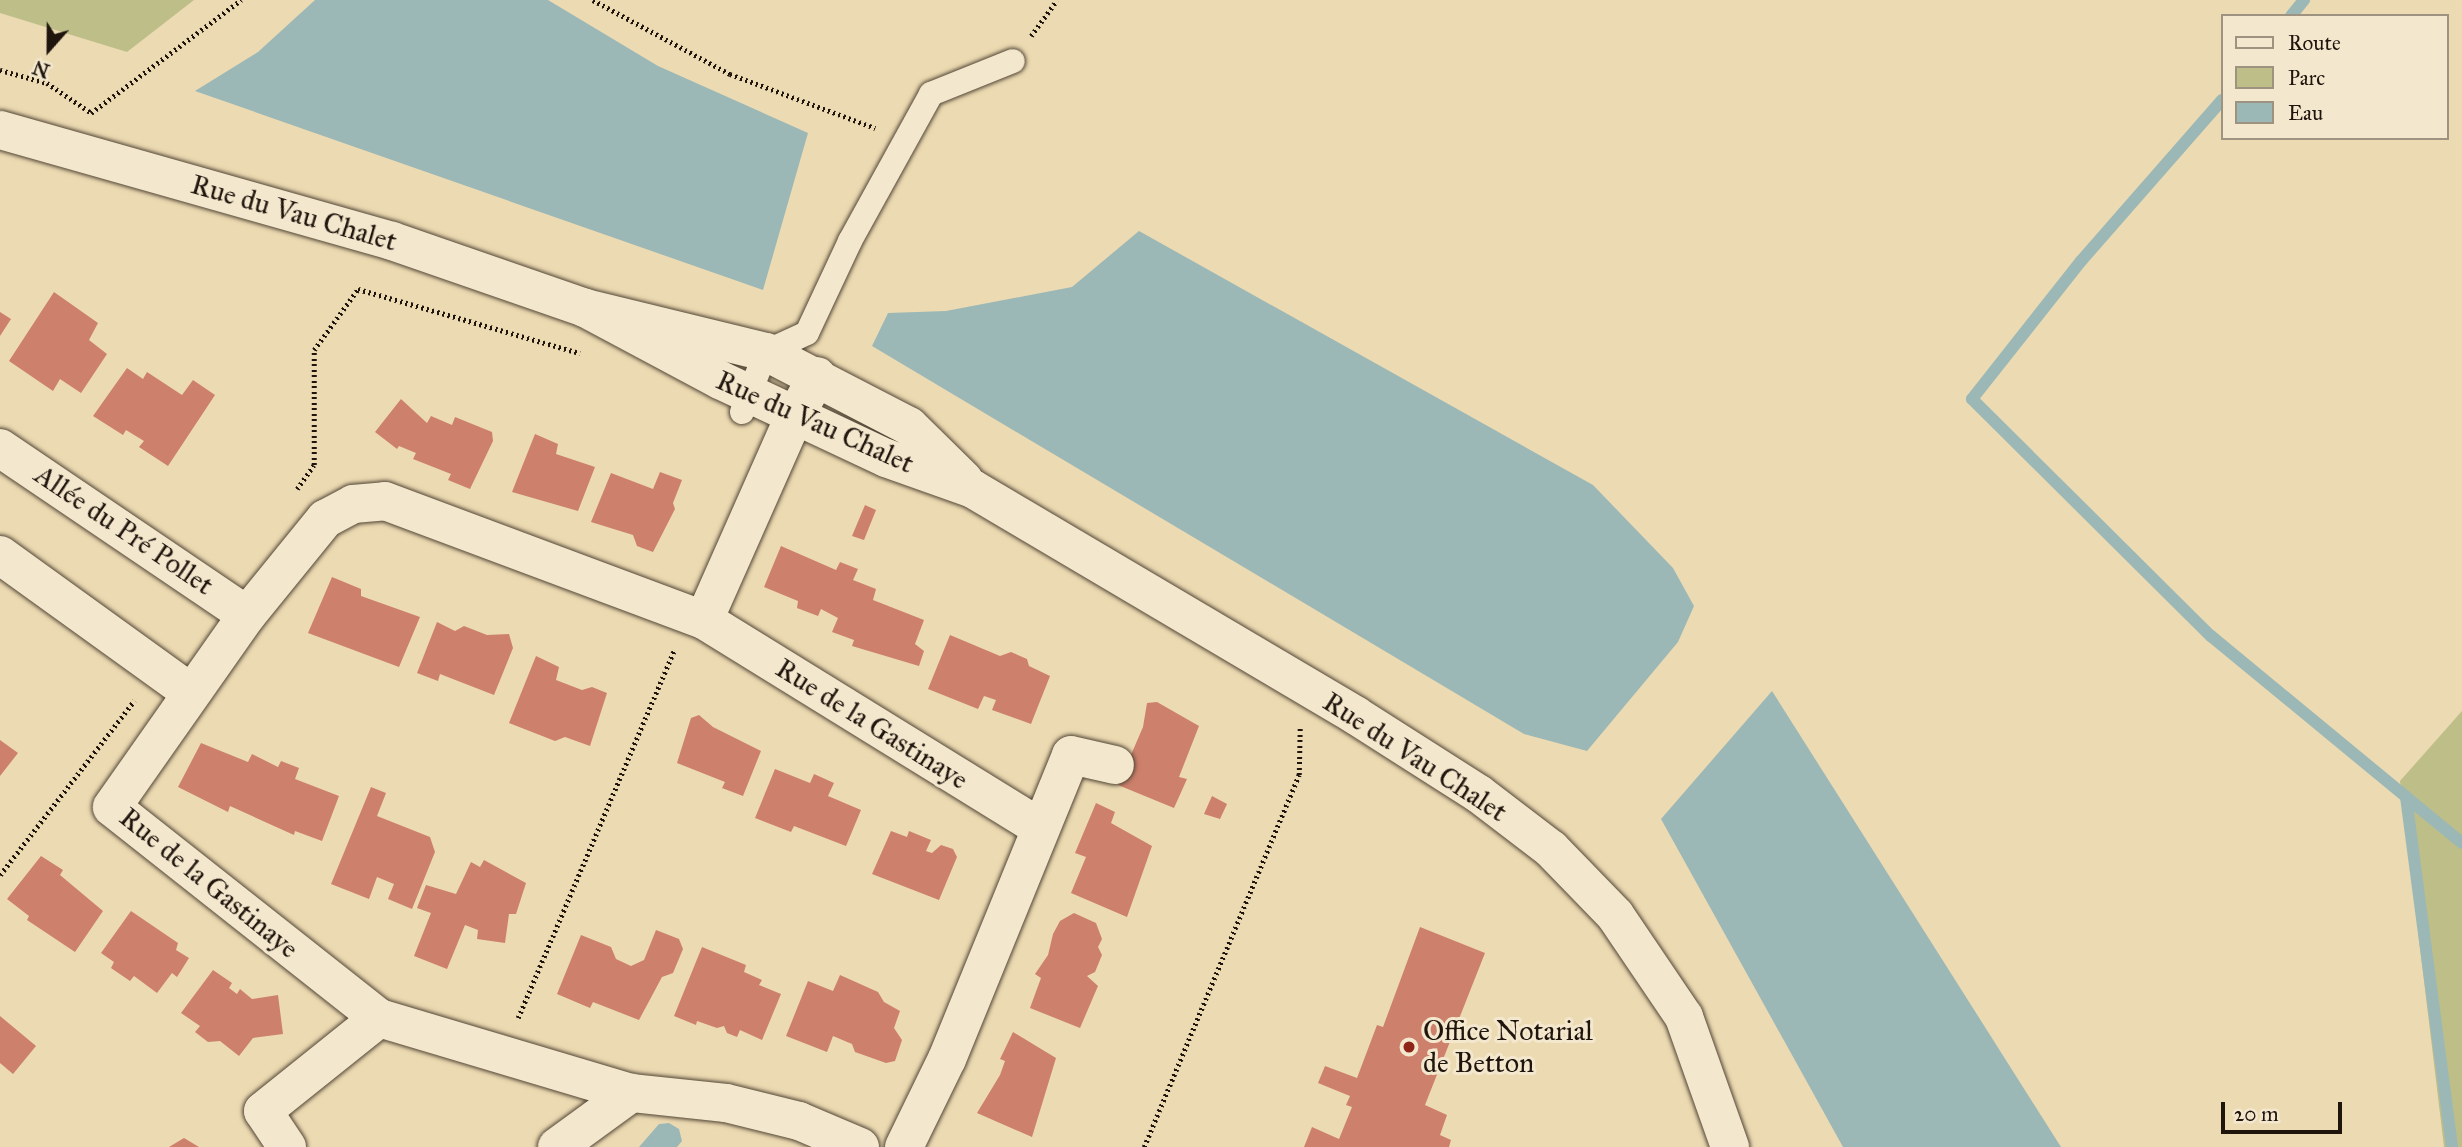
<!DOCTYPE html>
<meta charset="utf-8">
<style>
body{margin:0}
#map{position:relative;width:2462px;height:1147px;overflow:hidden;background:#ecdab2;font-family:"IM FELL Great Primer",serif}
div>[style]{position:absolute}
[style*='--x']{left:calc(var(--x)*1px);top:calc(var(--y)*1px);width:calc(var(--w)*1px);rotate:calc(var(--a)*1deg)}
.green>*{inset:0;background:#bebe88}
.water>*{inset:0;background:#9cb8b6}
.stream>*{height:12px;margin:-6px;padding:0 6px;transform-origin:6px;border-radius:6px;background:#9cb8b6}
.building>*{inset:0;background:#cd806c}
.path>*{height:4.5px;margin-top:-2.25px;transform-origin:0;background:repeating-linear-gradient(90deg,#1f150d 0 2px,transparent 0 5.5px)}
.roads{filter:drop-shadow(0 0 2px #524636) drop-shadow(0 0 2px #524636)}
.service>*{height:24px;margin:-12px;padding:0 12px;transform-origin:12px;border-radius:12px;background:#f3e7cd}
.minor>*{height:38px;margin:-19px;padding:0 19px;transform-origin:19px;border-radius:19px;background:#f3e7cd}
.tertiary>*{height:38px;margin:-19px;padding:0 19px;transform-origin:19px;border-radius:19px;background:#f3e7cd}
.dots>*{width:19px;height:19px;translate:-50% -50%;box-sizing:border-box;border:4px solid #f3e7cd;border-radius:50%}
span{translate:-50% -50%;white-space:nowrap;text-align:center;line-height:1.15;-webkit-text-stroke:6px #f3e7cd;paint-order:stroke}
.street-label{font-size:28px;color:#1f150d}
.poi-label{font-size:28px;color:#1f150d}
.left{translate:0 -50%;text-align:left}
.legend{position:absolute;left:2221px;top:14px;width:228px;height:126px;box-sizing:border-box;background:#f3e7cd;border:2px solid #9e9380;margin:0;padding:9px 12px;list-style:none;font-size:21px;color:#1f150d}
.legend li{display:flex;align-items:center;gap:14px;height:35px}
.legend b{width:35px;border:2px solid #9e9380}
.north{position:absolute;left:14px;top:14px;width:70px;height:70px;-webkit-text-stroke:5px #f3e7cd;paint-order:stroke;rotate:201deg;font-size:19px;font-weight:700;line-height:28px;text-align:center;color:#1f150d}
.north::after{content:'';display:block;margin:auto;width:24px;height:32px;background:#1f150d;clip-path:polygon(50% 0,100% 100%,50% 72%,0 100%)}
.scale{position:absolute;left:2221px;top:1102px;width:121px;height:32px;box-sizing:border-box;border:4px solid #1f150d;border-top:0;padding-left:9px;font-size:21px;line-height:24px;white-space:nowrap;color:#1f150d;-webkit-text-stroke:5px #f3e7cd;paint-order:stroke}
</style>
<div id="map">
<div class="green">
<div style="clip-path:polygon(0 0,194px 0,127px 52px,0 13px)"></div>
<div style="clip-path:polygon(2462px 711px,2462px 1147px,2444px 1147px,2400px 781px)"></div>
</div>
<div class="water">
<div style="clip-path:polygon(315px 0,548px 0,658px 66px,808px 133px,763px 290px,195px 91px,258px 52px)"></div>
<div style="clip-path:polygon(1139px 231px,1593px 485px,1673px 568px,1694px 606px,1678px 642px,1587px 751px,1524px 734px,872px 346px,888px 313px,946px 311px,1072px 287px)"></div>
<div style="clip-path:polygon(1772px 691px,2061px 1147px,1843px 1147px,1661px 819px)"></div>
<div style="clip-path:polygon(669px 1123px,679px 1129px,682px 1141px,677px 1147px,639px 1147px,659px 1124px)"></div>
</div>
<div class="stream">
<div style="--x:2291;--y:16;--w:21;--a:-51"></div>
<div style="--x:2222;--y:100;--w:214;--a:131.2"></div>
<div style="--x:2081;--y:261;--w:176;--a:128.3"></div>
<div style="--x:1972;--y:399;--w:337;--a:44.8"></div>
<div style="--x:2211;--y:636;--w:253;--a:39.5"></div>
<div style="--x:2406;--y:797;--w:353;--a:82.5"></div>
<div style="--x:2406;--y:797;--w:72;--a:39.4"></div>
</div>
<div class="building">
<div style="clip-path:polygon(54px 292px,98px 323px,89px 340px,107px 354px,81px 393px,60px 379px,53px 391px,9px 361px)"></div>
<div style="clip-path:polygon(0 312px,11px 319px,0 336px)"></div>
<div style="clip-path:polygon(127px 368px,143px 379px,147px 372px,182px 395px,193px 380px,215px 395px,168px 466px,139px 447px,144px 441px,126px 430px,123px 435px,93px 416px)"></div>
<div style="clip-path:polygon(401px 399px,427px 423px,431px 416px,452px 425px,455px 417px,492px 432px,493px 441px,470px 489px,448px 480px,451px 474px,413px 459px,416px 453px,399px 446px,397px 449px,375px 432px)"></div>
<div style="clip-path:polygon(535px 434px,558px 444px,556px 454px,595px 467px,578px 511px,512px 492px)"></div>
<div style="clip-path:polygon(660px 472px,682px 480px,673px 503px,675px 509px,653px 552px,637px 546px,633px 535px,591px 522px,611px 473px,653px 489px)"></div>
<div style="clip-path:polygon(865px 505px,876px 510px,864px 540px,852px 536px)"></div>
<div style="clip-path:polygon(781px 546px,836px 570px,840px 562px,858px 569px,853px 580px,876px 589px,873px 600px,924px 620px,915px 644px,924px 651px,919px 666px,852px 646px,854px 640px,832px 632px,838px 618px,821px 609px,818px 616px,797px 608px,798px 601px,764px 587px)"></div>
<div style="clip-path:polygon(332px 577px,361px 589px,361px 596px,420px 617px,399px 667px,308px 633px)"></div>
<div style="clip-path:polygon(437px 622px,455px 631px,464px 626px,487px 635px,509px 634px,513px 648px,494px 695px,440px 674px,438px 681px,417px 673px)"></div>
<div style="clip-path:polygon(950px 635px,1000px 656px,1011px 652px,1027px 659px,1029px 666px,1050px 676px,1031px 724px,992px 710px,996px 700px,984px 696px,978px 709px,928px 689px)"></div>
<div style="clip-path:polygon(536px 656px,559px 667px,556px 680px,582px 690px,592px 687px,607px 693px,590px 746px,565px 737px,555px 741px,509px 723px)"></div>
<div style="clip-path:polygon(1157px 702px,1199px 726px,1179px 777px,1187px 779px,1174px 808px,1118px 785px,1143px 727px,1147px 703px)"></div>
<div style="clip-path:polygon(699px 715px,713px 727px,761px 751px,743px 796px,722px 788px,725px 782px,677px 763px,691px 718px)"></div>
<div style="clip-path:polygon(0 740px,18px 753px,0 776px)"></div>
<div style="clip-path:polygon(201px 743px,248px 762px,252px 754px,278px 767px,281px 761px,299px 768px,295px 779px,339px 796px,322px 841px,295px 831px,294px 835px,230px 806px,228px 812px,178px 787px)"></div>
<div style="clip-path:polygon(775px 769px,810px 783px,814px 774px,834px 783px,828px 796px,861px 810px,846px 846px,794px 826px,791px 832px,755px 818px)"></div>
<div style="clip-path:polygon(371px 787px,386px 793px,377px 816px,430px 837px,435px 852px,412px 909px,388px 899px,394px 884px,377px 877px,369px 899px,331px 884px)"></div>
<div style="clip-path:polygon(1212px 796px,1227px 804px,1220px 819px,1204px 814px)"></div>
<div style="clip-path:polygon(1096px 803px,1115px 812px,1111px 823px,1152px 846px,1127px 917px,1071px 893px,1086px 857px,1075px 853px)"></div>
<div style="clip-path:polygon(891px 831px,907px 837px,909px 831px,931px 840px,926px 851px,932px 853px,941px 845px,953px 849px,957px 857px,939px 900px,872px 874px)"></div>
<div style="clip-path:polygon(41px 856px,63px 870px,60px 875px,103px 911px,75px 952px,27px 920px,29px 916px,7px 899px)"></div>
<div style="clip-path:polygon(484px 860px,526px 883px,516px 914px,509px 914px,505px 943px,477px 939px,478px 930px,465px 925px,447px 969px,414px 956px,431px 913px,417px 908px,426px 885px,456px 894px,471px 862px,480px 867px)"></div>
<div style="clip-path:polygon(131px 911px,178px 943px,176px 950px,189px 958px,177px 977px,172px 973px,157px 993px,134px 976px,130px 981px,111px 968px,114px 962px,101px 953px)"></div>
<div style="clip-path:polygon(1074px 913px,1096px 923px,1102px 939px,1098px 947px,1102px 955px,1095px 972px,1087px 976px,1098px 986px,1080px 1028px,1030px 1008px,1041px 978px,1035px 974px,1048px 955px,1053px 934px,1060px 921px)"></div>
<div style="clip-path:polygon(1420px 927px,1485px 953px,1425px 1105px,1447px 1115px,1440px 1135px,1451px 1140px,1449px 1147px,1304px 1147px,1312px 1127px,1339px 1139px,1352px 1107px,1346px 1105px,1350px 1096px,1318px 1083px,1325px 1066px,1357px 1078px,1377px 1025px,1383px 1027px)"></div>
<div style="clip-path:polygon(656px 930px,679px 939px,683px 949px,673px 973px,662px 977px,639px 1020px,593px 1002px,590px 1008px,557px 994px,581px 935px,611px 947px,616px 959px,631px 966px,644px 960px)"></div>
<div style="clip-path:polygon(702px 947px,746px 965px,744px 972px,762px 980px,759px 985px,781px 994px,762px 1040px,740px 1030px,737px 1037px,727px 1033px,724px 1026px,717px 1028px,697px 1021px,696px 1025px,674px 1016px)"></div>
<div style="clip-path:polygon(213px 970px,232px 983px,229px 988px,237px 994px,240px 989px,252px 999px,278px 995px,283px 1034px,253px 1038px,239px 1056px,220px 1041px,208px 1042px,195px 1032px,200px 1026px,181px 1013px)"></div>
<div style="clip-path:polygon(840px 975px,878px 992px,884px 1002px,900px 1011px,894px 1028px,902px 1040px,895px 1061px,886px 1063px,855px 1052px,852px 1044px,833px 1036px,827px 1052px,786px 1036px,808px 981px,833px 991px)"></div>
<div style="clip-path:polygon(0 1016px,36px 1046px,13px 1074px,0 1063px)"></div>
<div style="clip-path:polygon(1013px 1032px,1056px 1058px,1032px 1137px,977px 1113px,1000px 1075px,1005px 1061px,1000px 1059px)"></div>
<div style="clip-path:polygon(184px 1138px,199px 1147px,169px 1147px)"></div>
</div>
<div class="path">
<div style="--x:593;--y:0;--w:156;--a:28.4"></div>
<div style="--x:730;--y:74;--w:155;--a:20.4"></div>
<div style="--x:1031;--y:36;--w:44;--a:-54.2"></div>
<div style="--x:0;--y:70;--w:49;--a:15.5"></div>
<div style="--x:47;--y:83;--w:52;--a:34"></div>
<div style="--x:91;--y:113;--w:188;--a:-37"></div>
<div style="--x:297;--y:489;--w:29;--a:-55"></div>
<div style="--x:314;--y:465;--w:115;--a:-90"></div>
<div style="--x:314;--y:350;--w:75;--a:-54.2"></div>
<div style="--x:358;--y:289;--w:231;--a:16.1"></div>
<div style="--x:0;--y:875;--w:220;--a:-52.4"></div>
<div style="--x:518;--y:1018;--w:401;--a:-67"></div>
<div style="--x:1144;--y:1147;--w:403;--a:-67.4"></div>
<div style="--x:1299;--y:775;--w:48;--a:-88.8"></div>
</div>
<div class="roads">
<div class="service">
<div style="--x:742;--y:412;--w:65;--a:-68.2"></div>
<div style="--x:766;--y:352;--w:45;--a:-24.9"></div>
<div style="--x:807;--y:333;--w:102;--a:-64.9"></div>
<div style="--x:850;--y:241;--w:168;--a:-61.1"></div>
<div style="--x:931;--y:94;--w:88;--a:-21.9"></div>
</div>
<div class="minor">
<div style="--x:0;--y:448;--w:298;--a:34.1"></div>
<div style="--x:0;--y:555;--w:234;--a:35.8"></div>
<div style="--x:704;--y:620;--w:210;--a:-66.1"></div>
<div style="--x:789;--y:428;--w:59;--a:-61.7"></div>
<div style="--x:287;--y:1147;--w:43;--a:-123.7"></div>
<div style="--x:263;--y:1111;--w:149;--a:-38.7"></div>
<div style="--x:557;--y:1147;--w:92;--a:-36.1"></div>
<div style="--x:860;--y:1147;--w:66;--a:-156.9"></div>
<div style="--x:799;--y:1121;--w:75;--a:-166.1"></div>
<div style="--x:726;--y:1103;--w:96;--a:-174"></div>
<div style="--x:631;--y:1093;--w:263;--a:-163.4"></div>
<div style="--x:379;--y:1018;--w:340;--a:-141.7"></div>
<div style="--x:112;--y:807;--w:235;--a:-54.9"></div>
<div style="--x:247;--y:615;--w:124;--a:-50.9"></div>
<div style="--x:325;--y:519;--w:32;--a:-28"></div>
<div style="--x:353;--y:504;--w:32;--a:-5"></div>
<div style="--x:385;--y:501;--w:340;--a:20.5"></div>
<div style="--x:704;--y:620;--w:394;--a:31.7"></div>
<div style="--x:904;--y:1147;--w:98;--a:-64"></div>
<div style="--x:947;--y:1059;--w:328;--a:-67.8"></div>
<div style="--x:1071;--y:755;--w:45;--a:12.8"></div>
</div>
<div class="tertiary">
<div style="--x:0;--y:130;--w:407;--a:15.8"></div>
<div style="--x:392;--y:241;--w:204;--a:19.1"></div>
<div style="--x:585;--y:308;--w:186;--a:13.7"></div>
<div style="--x:766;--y:352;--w:161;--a:27.4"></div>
<div style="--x:909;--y:426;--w:77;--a:44.5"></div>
<div style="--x:585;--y:308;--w:153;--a:28.1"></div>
<div style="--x:720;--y:380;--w:183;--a:25.2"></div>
<div style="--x:886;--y:458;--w:92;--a:19.6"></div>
<div style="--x:973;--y:489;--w:444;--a:30.6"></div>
<div style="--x:1355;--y:715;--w:147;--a:32.5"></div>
<div style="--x:1479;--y:794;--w:91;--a:37.4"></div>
<div style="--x:1551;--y:849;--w:92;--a:45.9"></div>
<div style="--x:1615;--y:915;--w:123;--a:55.9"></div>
<div style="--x:1684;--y:1017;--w:138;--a:70.5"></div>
</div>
</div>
<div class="dots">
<div style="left:1409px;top:1047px;background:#8f2418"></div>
</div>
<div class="street-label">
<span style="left:294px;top:213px;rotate:16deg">Rue du Vau Chalet</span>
<span style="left:815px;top:422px;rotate:24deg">Rue du Vau Chalet</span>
<span style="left:124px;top:530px;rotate:34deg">Allée du Pré Pollet</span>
<span style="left:872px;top:724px;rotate:32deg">Rue de la Gastinaye</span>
<span style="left:1415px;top:757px;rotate:33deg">Rue du Vau Chalet</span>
<span style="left:209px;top:883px;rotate:39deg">Rue de la Gastinaye</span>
</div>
<div class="poi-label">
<span class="left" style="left:1423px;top:1047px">Office Notarial<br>de Betton</span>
</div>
<ul class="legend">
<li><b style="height:9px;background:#f3e7cd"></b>Route</li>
<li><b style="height:19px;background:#bebe88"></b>Parc</li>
<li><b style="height:19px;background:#9cb8b6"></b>Eau</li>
</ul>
<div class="north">N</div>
<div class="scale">20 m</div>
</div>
